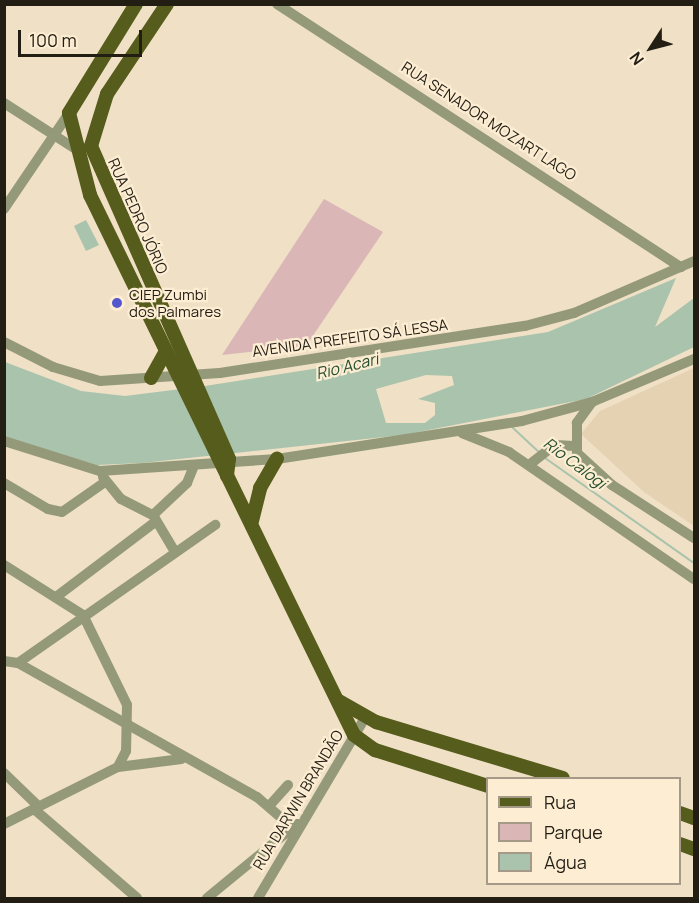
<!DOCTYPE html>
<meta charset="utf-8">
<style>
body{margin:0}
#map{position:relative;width:699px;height:903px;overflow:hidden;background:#efe0c6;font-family:Manrope,sans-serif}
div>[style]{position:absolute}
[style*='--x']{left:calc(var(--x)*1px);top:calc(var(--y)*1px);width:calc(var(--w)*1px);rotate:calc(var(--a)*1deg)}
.built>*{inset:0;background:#e5d2b2}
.green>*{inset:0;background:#dbb6b7}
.water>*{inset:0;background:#a9c3ac}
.stream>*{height:2px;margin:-1px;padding:0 1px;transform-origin:1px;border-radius:1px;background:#a9c3ac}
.minor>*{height:10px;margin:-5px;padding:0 5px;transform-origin:5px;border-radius:5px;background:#949979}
.major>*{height:14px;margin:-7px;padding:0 7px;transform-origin:7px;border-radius:7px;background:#565c1b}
.dots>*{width:16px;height:16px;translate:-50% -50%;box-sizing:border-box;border:3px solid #fcedd3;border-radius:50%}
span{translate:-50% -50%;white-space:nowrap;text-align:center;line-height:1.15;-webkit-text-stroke:4.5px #fcedd3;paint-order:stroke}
.street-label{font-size:15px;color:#231e14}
.poi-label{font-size:15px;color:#231e14}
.left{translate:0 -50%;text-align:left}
.water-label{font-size:16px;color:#274f2e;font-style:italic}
.frame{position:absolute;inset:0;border:6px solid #231e14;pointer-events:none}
.legend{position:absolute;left:486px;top:777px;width:195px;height:108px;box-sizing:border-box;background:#fcedd3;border:2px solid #a59a87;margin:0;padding:8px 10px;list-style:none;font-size:18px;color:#231e14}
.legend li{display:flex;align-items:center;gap:12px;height:30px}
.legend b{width:30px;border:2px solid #a59a87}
.north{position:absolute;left:621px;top:18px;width:60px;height:60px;-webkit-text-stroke:4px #fcedd3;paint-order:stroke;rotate:234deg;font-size:16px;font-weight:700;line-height:24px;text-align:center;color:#231e14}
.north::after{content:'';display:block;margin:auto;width:21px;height:27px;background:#231e14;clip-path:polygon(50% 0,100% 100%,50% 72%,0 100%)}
.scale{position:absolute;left:18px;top:30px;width:124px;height:27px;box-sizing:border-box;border:3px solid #231e14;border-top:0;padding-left:8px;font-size:18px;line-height:21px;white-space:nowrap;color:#231e14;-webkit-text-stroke:4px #fcedd3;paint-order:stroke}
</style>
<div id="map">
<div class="built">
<div style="clip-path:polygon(694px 368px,694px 526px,644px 492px,581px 434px,600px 411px)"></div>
</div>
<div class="green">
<div style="clip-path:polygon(324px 199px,383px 232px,306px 346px,222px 355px)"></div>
</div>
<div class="water">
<div style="clip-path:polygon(86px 220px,99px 245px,86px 251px,74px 226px)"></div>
<div style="clip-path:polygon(evenodd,676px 278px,655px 327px,694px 298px,694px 347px,586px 399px,403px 435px,142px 463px,97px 465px,5px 437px,5px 362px,81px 391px,125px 396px,205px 386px,548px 332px,676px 278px,426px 375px,452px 376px,454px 385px,418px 399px,435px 403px,435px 415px,425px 423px,386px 423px,376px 389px,426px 375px)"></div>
</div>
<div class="stream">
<div style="--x:512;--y:427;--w:37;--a:43"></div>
<div style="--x:545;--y:458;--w:182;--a:35.2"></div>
</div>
<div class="minor">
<div style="--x:277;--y:4;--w:482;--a:33.1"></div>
<div style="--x:4;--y:103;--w:83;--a:32.7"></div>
<div style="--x:4;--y:209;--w:116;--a:-55.9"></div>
<div style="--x:4;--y:342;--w:55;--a:27"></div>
<div style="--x:53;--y:367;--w:49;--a:16.6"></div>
<div style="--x:100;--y:381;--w:120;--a:-3.8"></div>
<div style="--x:220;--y:373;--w:309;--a:-8.8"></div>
<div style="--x:525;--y:326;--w:51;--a:-14.9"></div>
<div style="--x:574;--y:313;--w:131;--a:-23.4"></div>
<div style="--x:592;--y:402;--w:26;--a:126"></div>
<div style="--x:577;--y:423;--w:30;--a:90"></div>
<div style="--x:577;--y:453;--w:47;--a:42.4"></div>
<div style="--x:612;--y:485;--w:98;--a:32.9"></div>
<div style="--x:462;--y:433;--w:51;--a:22"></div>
<div style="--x:509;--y:452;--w:224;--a:34.5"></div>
<div style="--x:4;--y:441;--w:101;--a:17.4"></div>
<div style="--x:100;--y:471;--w:177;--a:-3.9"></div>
<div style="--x:277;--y:459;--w:248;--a:-8.8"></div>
<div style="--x:522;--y:421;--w:73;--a:-15.2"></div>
<div style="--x:592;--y:402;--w:111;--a:-22.9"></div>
<div style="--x:529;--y:465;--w:33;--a:-38"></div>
<div style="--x:555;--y:445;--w:19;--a:3"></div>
<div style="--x:103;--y:477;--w:28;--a:51"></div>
<div style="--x:121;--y:499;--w:36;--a:27"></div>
<div style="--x:4;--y:483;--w:51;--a:30.6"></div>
<div style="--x:48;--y:509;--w:14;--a:12"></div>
<div style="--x:62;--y:512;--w:52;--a:-34.9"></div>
<div style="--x:175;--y:552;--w:43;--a:-120.7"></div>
<div style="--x:153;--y:515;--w:47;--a:-43.3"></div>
<div style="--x:187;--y:483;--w:16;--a:-68"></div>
<div style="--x:4;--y:565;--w:93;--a:32.3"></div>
<div style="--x:83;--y:615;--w:100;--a:63.9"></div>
<div style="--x:127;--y:705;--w:46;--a:91.2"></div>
<div style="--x:126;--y:751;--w:18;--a:117"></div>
<div style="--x:118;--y:767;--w:64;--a:-7.2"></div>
<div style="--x:56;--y:597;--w:123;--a:-37.1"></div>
<div style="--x:4;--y:661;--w:14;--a:8"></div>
<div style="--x:18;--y:663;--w:274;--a:29.3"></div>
<div style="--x:257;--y:797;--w:46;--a:40.6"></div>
<div style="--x:18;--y:663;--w:241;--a:-35"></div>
<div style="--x:4;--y:773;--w:47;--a:44.1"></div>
<div style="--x:270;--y:805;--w:27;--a:-48"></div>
<div style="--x:34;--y:809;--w:136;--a:40.8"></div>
<div style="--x:4;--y:824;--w:127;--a:-26.6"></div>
<div style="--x:207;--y:898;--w:117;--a:-39.4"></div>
<div style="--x:258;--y:898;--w:209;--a:-59.3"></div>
</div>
<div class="major">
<div style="--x:136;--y:4;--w:128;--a:121.6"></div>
<div style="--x:69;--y:113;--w:85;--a:75.6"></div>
<div style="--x:90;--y:195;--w:601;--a:63.95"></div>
<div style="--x:354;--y:735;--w:26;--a:36"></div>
<div style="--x:375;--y:750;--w:119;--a:17.7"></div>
<div style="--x:167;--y:4;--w:108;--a:123.7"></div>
<div style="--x:107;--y:94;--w:54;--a:107.1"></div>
<div style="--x:91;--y:146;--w:342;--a:66.2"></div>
<div style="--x:229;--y:459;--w:17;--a:97"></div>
<div style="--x:151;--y:378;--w:29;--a:-61"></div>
<div style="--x:252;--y:521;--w:34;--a:-76"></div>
<div style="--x:260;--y:488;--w:34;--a:-60"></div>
<div style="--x:339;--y:701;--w:43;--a:29.6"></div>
<div style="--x:376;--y:722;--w:195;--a:16.7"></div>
<div style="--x:680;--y:813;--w:15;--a:20"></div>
<div style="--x:680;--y:844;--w:15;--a:20"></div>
</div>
<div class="dots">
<div style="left:117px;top:303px;background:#5356cd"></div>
</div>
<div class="street-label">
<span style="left:489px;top:121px;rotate:33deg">RUA SENADOR MOZART LAGO</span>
<span style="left:138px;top:216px;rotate:66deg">RUA PEDRO JÓRIO</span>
<span style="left:350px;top:338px;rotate:-8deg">AVENIDA PREFEITO SÁ LESSA</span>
<span style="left:298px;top:800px;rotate:-59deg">RUA DARWIN BRANDÃO</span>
</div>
<div class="poi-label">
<span class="left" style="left:129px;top:303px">CIEP Zumbi<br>dos Palmares</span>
</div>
<div class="water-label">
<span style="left:347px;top:366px;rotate:-14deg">Rio Acari</span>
<span style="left:575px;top:463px;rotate:37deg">Rio Calogi</span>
</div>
<div class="frame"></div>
<ul class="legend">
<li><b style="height:8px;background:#565c1b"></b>Rua</li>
<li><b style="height:16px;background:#dbb6b7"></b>Parque</li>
<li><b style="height:16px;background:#a9c3ac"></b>Água</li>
</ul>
<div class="north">N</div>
<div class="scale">100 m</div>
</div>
